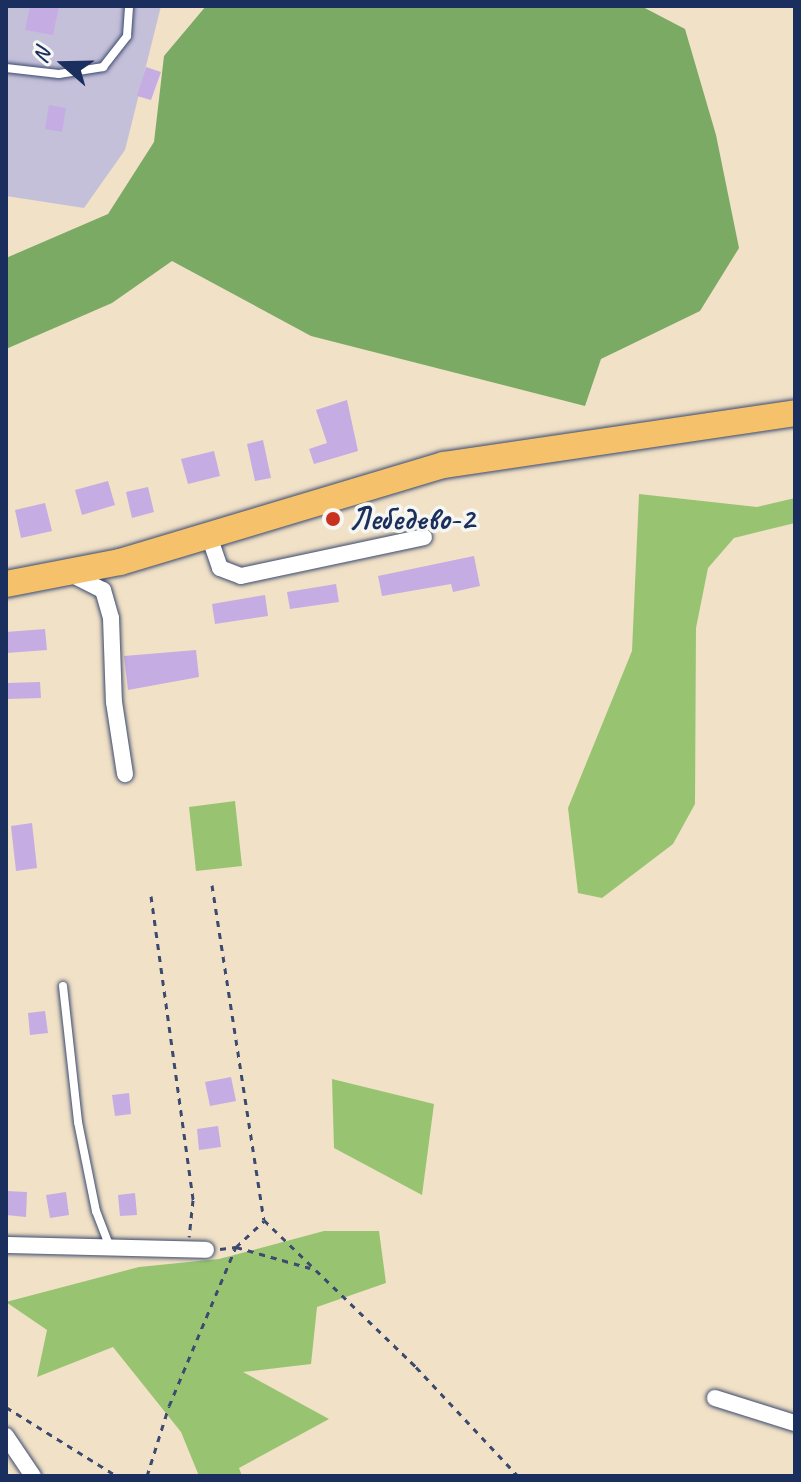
<!DOCTYPE html>
<meta charset="utf-8">
<style>
body{margin:0}
#map{position:relative;width:801px;height:1482px;overflow:hidden;background:#f1e1c6;font-family:Caveat,sans-serif}
div>[style]{position:absolute}
[style*='--x']{left:calc(var(--x)*1px);top:calc(var(--y)*1px);width:calc(var(--w)*1px);rotate:calc(var(--a)*1deg)}
.industrial>*{inset:0;background:#c5c0da}
.green>*{inset:0;background:#98c472}
.forest>*{inset:0;background:#7aaa64}
.building>*{inset:0;background:#c5ace3}
.path>*{height:3px;margin-top:-1.5px;transform-origin:0;background:repeating-linear-gradient(90deg,#3b4a6e 0 6px,transparent 0 12px)}
.roads{filter:drop-shadow(0 0 2px #3b4a6e) drop-shadow(0 0 2px #3b4a6e)}
.lane>*{height:8px;margin:-4px;padding:0 4px;transform-origin:4px;border-radius:4px;background:#fff}
.street>*{height:16px;margin:-8px;padding:0 8px;transform-origin:8px;border-radius:8px;background:#fff}
.primary>*{height:26px;margin:-13px;padding:0 13px;transform-origin:13px;border-radius:13px;background:#f5c16b}
.dots>*{width:22px;height:22px;translate:-50% -50%;box-sizing:border-box;border:4px solid #f6f6f2;border-radius:50%}
span{translate:-50% -50%;white-space:nowrap;text-align:center;line-height:1.15;-webkit-text-stroke:7px #f6f6f2;paint-order:stroke}
.poi-label{font-size:32px;color:#1b2f5e;font-weight:700}
.left{translate:0 -50%;text-align:left}
.frame{position:absolute;inset:0;border:8px solid #1b2f5e;pointer-events:none}
.north{position:absolute;left:24px;top:24px;width:80px;height:80px;-webkit-text-stroke:6px #f6f6f2;paint-order:stroke;rotate:290deg;font-size:22px;font-weight:700;line-height:32px;text-align:center;color:#1b2f5e}
.north::after{content:'';display:block;margin:auto;width:28px;height:36px;background:#1b2f5e;clip-path:polygon(50% 0,100% 100%,50% 72%,0 100%)}
</style>
<div id="map">
<div class="industrial">
<div style="clip-path:polygon(6px 6px,161px 6px,125px 150px,84px 208px,6px 196px)"></div>
</div>
<div class="green">
<div style="clip-path:polygon(639px 494px,757px 507px,795px 498px,795px 523px,734px 538px,708px 568px,696px 628px,695px 804px,673px 844px,602px 898px,578px 893px,568px 808px,632px 651px)"></div>
<div style="clip-path:polygon(235px 801px,242px 866px,196px 871px,189px 807px)"></div>
<div style="clip-path:polygon(332px 1079px,434px 1104px,422px 1195px,334px 1148px)"></div>
<div style="clip-path:polygon(324px 1231px,379px 1231px,386px 1283px,317px 1307px,311px 1364px,243px 1372px,329px 1419px,239px 1468px,242px 1476px,199px 1476px,181px 1432px,113px 1347px,37px 1377px,47px 1330px,6px 1302px,139px 1267px,219px 1259px)"></div>
</div>
<div class="forest">
<div style="clip-path:polygon(206px 6px,641px 6px,685px 29px,716px 135px,739px 248px,700px 311px,601px 359px,585px 406px,311px 336px,172px 261px,112px 303px,6px 349px,6px 258px,108px 214px,154px 142px,164px 56px)"></div>
</div>
<div class="building">
<div style="clip-path:polygon(30px 6px,59px 6px,53px 35px,25px 30px)"></div>
<div style="clip-path:polygon(146px 67px,161px 72px,151px 100px,137px 96px)"></div>
<div style="clip-path:polygon(49px 105px,66px 108px,62px 132px,45px 129px)"></div>
<div style="clip-path:polygon(347px 400px,358px 451px,314px 464px,309px 449px,327px 443px,316px 410px)"></div>
<div style="clip-path:polygon(263px 440px,271px 478px,255px 481px,247px 444px)"></div>
<div style="clip-path:polygon(214px 451px,220px 476px,188px 484px,181px 459px)"></div>
<div style="clip-path:polygon(108px 481px,115px 505px,82px 515px,75px 490px)"></div>
<div style="clip-path:polygon(148px 487px,154px 512px,132px 518px,126px 492px)"></div>
<div style="clip-path:polygon(45px 503px,52px 531px,21px 538px,15px 510px)"></div>
<div style="clip-path:polygon(474px 556px,480px 586px,453px 592px,451px 584px,382px 596px,378px 576px)"></div>
<div style="clip-path:polygon(336px 584px,339px 602px,290px 609px,287px 592px)"></div>
<div style="clip-path:polygon(265px 595px,268px 616px,215px 624px,212px 604px)"></div>
<div style="clip-path:polygon(45px 629px,47px 650px,6px 653px,6px 632px)"></div>
<div style="clip-path:polygon(196px 650px,199px 677px,128px 690px,124px 656px)"></div>
<div style="clip-path:polygon(40px 682px,41px 698px,8px 699px,7px 683px)"></div>
<div style="clip-path:polygon(32px 823px,37px 868px,16px 871px,11px 826px)"></div>
<div style="clip-path:polygon(45px 1011px,48px 1033px,30px 1035px,28px 1013px)"></div>
<div style="clip-path:polygon(231px 1077px,236px 1101px,210px 1106px,205px 1082px)"></div>
<div style="clip-path:polygon(129px 1093px,131px 1114px,115px 1116px,112px 1095px)"></div>
<div style="clip-path:polygon(218px 1126px,221px 1147px,199px 1150px,197px 1129px)"></div>
<div style="clip-path:polygon(6px 1191px,27px 1192px,26px 1217px,6px 1215px)"></div>
<div style="clip-path:polygon(66px 1192px,69px 1215px,50px 1218px,46px 1195px)"></div>
<div style="clip-path:polygon(135px 1193px,137px 1215px,120px 1216px,118px 1195px)"></div>
</div>
<div class="path">
<div style="--x:212;--y:885;--w:339;--a:81.2"></div>
<div style="--x:264;--y:1220;--w:211;--a:44"></div>
<div style="--x:416;--y:1367;--w:149;--a:46.9"></div>
<div style="--x:151;--y:896;--w:307;--a:82.1"></div>
<div style="--x:193;--y:1200;--w:37;--a:96"></div>
<div style="--x:220;--y:1249;--w:16;--a:-7"></div>
<div style="--x:236;--y:1247;--w:77;--a:15.8"></div>
<div style="--x:6;--y:1407;--w:131;--a:31.9"></div>
<div style="--x:147;--y:1476;--w:73;--a:-72.6"></div>
<div style="--x:169;--y:1406;--w:173;--a:-67.2"></div>
<div style="--x:236;--y:1247;--w:38;--a:-43"></div>
</div>
<div class="roads">
<div class="lane">
<div style="--x:6;--y:68;--w:53;--a:6.5"></div>
<div style="--x:59;--y:74;--w:45;--a:-9"></div>
<div style="--x:103;--y:67;--w:39;--a:-52"></div>
<div style="--x:127;--y:36;--w:30;--a:-86"></div>
<div style="--x:63;--y:986;--w:137;--a:83.7"></div>
<div style="--x:78;--y:1122;--w:91;--a:78.6"></div>
<div style="--x:96;--y:1211;--w:39;--a:69"></div>
</div>
<div class="street">
<div style="--x:208;--y:533;--w:37;--a:71"></div>
<div style="--x:220;--y:568;--w:22;--a:21"></div>
<div style="--x:241;--y:576;--w:187;--a:-12"></div>
<div style="--x:71;--y:574;--w:36;--a:27"></div>
<div style="--x:103;--y:590;--w:29;--a:74"></div>
<div style="--x:111;--y:618;--w:84;--a:88"></div>
<div style="--x:114;--y:702;--w:73;--a:81.3"></div>
<div style="--x:6;--y:1245;--w:200;--a:1.4"></div>
<div style="--x:715;--y:1398;--w:84;--a:17.4"></div>
<div style="--x:6;--y:1436;--w:48;--a:56"></div>
</div>
<div class="primary">
<div style="--x:6;--y:584;--w:116;--a:-10.9"></div>
<div style="--x:120;--y:562;--w:338;--a:-16.7"></div>
<div style="--x:444;--y:465;--w:355;--a:-8.4"></div>
</div>
</div>
<div class="dots">
<div style="left:333px;top:519px;background:#c8321e"></div>
</div>
<div class="poi-label">
<span class="left" style="left:349px;top:519px">Лебедево-2</span>
</div>
<div class="frame"></div>
<div class="north">N</div>
</div>
